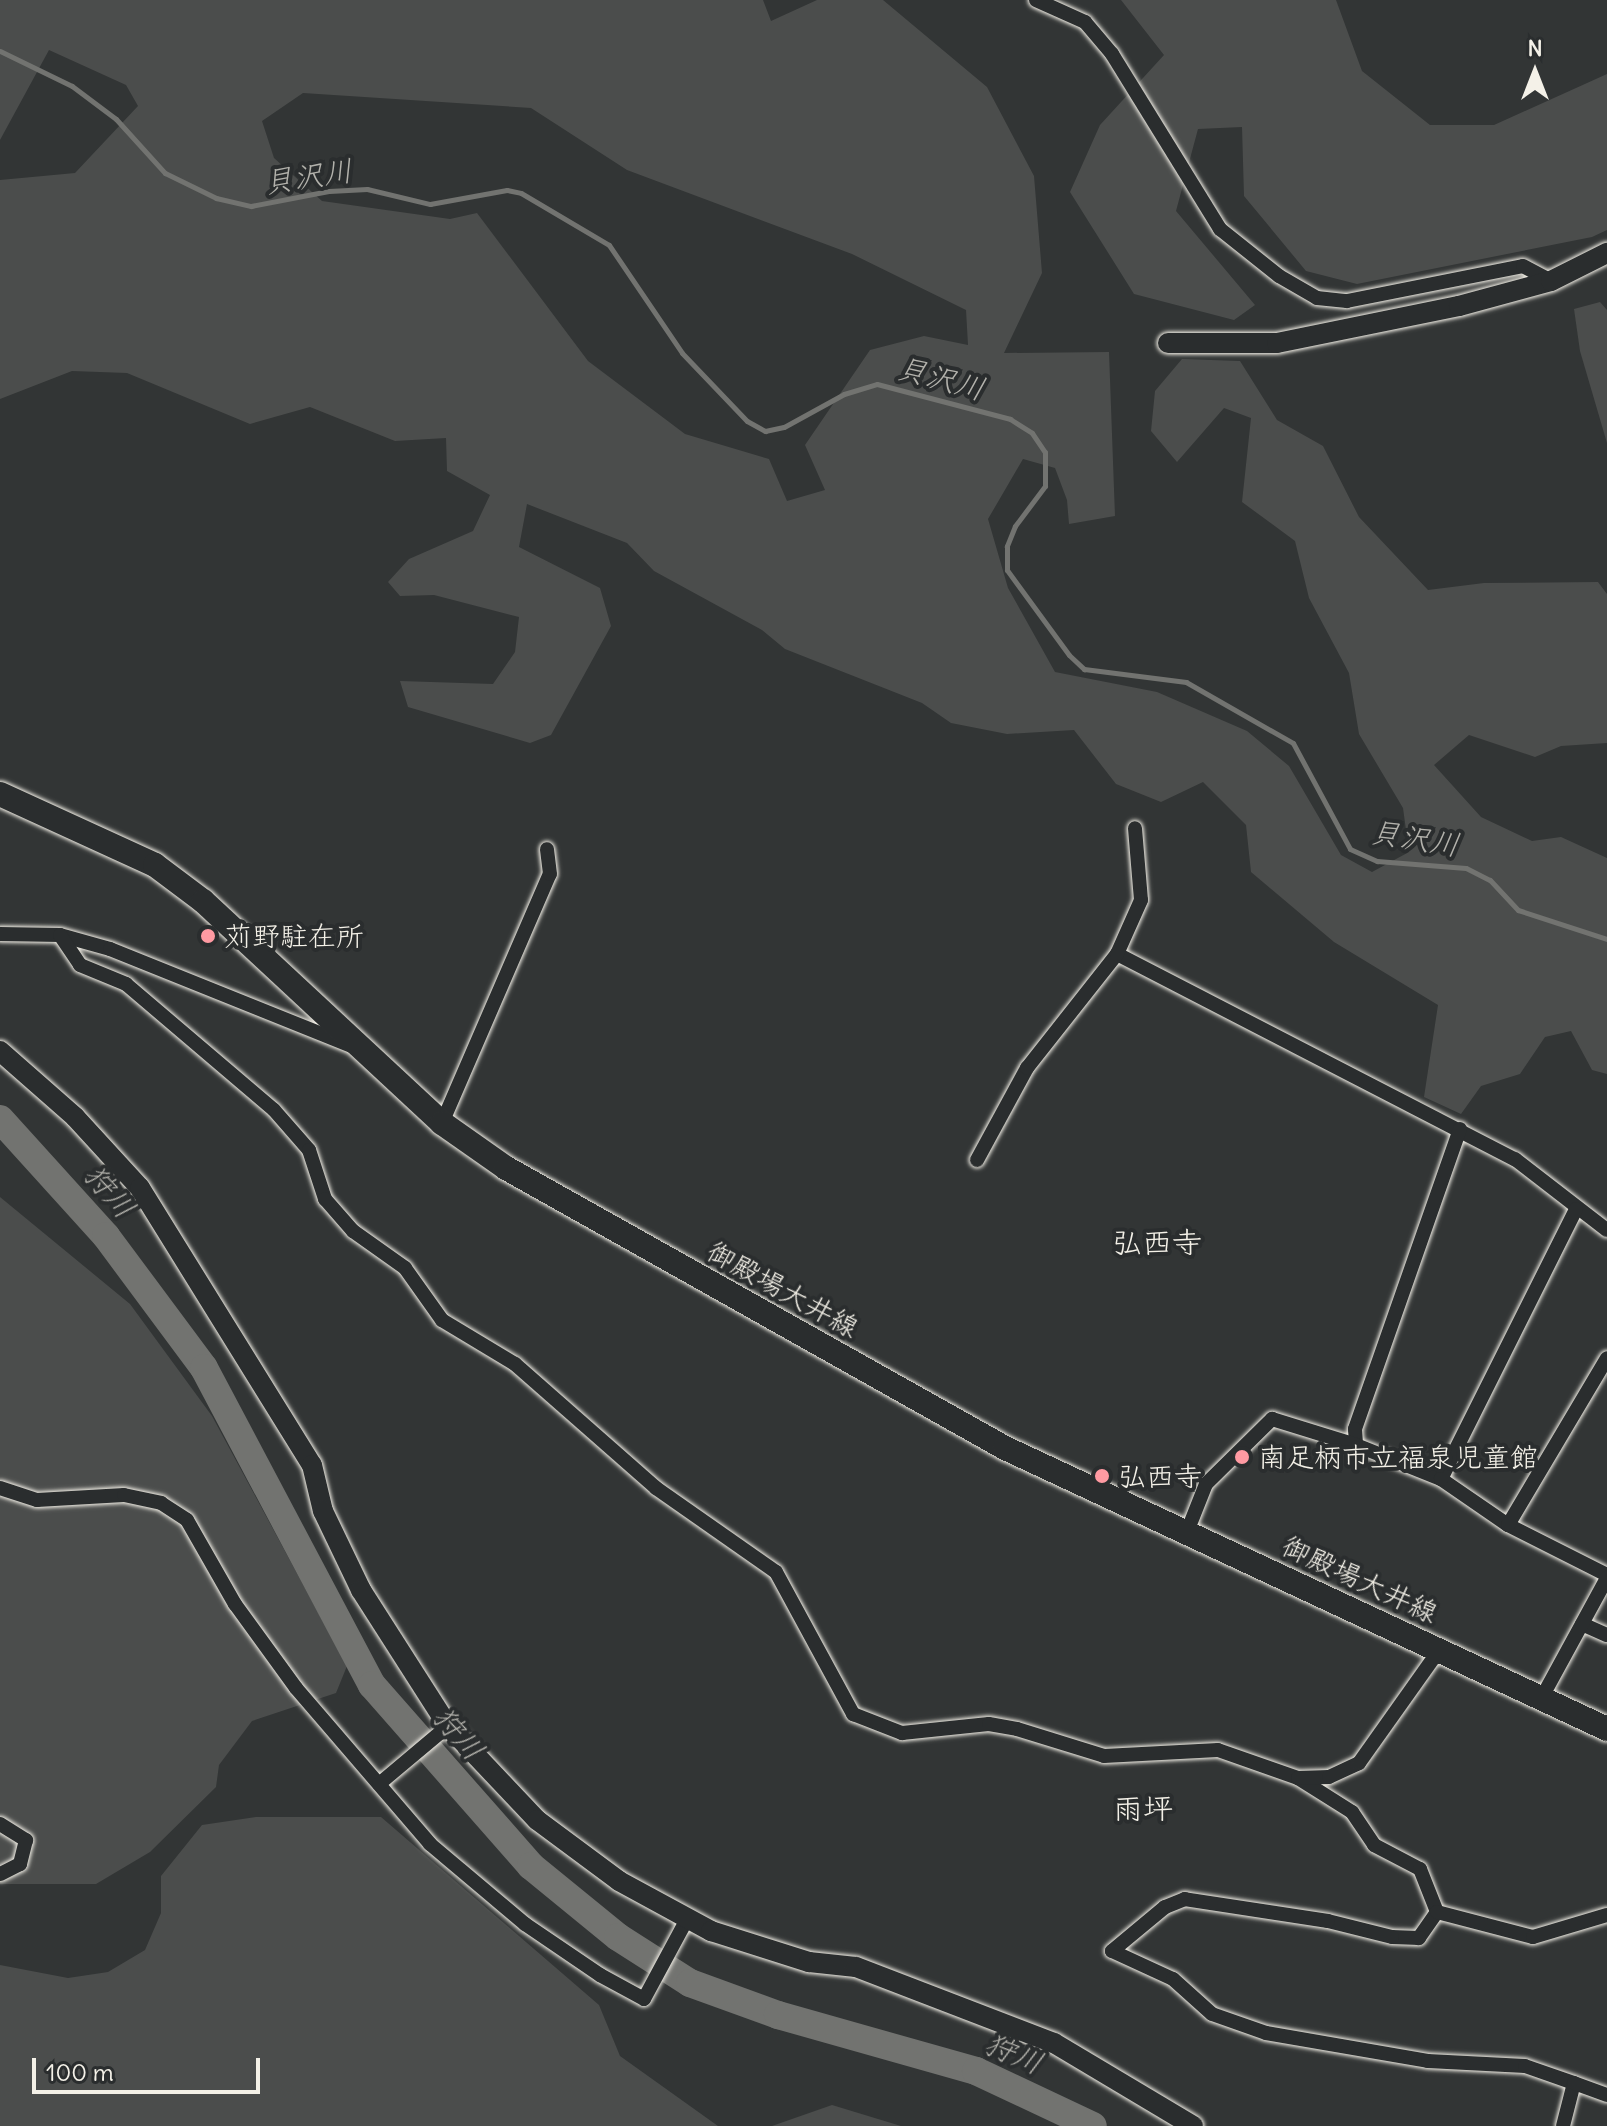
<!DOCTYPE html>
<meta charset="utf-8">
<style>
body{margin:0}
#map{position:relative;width:1607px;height:2126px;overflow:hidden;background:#323535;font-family:Delius,"Klee One",sans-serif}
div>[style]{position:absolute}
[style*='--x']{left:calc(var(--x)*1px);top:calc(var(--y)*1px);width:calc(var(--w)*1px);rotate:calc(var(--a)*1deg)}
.green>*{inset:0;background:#4b4d4c}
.stream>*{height:5px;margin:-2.5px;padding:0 2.5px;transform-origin:2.5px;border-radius:2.5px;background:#727370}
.river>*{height:28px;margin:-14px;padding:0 14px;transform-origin:14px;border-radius:14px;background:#727370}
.roads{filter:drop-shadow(0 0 2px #f4f1e8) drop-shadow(0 0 2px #f4f1e8)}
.street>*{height:14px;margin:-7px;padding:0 7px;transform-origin:7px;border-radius:7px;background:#2a2d2e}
.secondary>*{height:20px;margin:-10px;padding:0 10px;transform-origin:10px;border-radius:10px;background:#2a2d2e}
.primary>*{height:24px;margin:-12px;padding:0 12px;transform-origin:12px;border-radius:12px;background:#2a2d2e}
.dots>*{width:22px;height:22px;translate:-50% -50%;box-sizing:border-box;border:4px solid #2a2d2e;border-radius:50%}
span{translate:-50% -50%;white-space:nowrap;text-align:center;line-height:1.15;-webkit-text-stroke:8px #2a2d2e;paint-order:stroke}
.poi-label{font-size:28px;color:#f4f1e8}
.left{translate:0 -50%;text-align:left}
.street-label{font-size:28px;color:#f4f1e8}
.water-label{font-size:30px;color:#b3b2ac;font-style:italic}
.neighbourhood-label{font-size:30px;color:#f4f1e8}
.north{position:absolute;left:1495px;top:32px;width:80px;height:80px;-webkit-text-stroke:6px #2a2d2e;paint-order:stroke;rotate:0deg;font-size:22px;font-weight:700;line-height:32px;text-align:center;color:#f4f1e8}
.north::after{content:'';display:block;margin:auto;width:28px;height:36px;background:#f4f1e8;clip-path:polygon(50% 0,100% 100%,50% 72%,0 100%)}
.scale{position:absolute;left:32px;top:2058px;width:228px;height:36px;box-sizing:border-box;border:4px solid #f4f1e8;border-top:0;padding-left:10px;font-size:24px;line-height:28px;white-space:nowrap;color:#f4f1e8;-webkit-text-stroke:6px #2a2d2e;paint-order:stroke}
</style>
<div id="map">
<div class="green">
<div style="clip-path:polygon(evenodd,0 0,763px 0,771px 21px,817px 0,883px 0,987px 87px,1034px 176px,1042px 273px,1004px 353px,1109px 352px,1115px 516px,1069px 524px,1067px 500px,1055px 468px,1023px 459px,988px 519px,1008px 588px,1055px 672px,1157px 692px,1247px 731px,1289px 766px,1341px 855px,1372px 872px,1409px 852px,1403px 808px,1359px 734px,1349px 673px,1309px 598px,1295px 541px,1242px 502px,1251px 418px,1224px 408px,1177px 462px,1151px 431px,1155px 391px,1182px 359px,1240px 361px,1277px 420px,1323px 446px,1359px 517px,1428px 590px,1484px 583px,1598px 582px,1607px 594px,1607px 743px,1561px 746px,1535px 757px,1469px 735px,1434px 765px,1481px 817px,1532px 841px,1561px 837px,1607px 858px,1607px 1074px,1592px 1070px,1571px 1031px,1545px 1037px,1520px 1074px,1481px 1086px,1461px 1114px,1424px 1097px,1438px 1005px,1334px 942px,1251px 872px,1246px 825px,1203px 782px,1161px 802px,1116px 784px,1074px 730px,1007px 734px,951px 723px,922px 703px,785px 649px,762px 630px,654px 571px,627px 543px,527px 504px,519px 547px,600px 588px,611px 626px,551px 735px,530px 743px,408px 707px,400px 681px,493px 684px,515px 652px,519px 617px,434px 595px,400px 596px,388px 582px,409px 559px,473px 531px,490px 495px,447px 471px,446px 438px,395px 441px,310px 407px,250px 424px,127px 373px,72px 371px,0 399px,0 180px,75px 173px,138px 106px,126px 85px,49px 50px,0 140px,0 0,303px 93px,531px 108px,627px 170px,852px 254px,966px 310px,968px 345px,924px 336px,870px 350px,805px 445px,825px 490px,787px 501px,769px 459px,685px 434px,588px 361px,477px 213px,450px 219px,322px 201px,274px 158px,262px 121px,303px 93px)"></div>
<div style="clip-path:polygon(1121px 0,1336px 0,1362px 71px,1430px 125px,1494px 125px,1607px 74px,1607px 230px,1592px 237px,1357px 284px,1306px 271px,1244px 196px,1242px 127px,1198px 129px,1176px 211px,1255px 305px,1234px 320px,1134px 294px,1070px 192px,1100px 125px,1164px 55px)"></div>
<div style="clip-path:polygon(1600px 302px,1607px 310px,1607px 443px,1580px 351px,1574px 309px)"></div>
<div style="clip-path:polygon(0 1197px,130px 1304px,212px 1416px,347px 1666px,336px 1693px,252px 1721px,219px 1765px,216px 1787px,150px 1852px,96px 1884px,0 1884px)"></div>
<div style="clip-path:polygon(256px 1817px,381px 1817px,599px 2005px,620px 2056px,718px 2126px,0 2126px,0 1965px,68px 1978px,108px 1972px,145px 1950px,161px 1913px,161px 1876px,202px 1825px)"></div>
<div style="clip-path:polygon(832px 2105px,901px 2126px,772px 2126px)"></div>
</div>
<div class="stream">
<div style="--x:0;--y:51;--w:80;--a:25.9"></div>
<div style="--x:72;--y:86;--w:55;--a:36.9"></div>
<div style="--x:116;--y:119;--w:73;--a:47.8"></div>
<div style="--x:165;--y:173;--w:57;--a:26.1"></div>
<div style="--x:216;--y:198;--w:36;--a:13"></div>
<div style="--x:251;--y:206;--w:79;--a:-10.9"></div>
<div style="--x:329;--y:191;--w:38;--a:-3"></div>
<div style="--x:367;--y:189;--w:65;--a:13.4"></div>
<div style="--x:430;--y:204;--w:78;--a:-10.3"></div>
<div style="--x:507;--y:190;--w:14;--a:12"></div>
<div style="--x:521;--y:193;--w:102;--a:30.6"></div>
<div style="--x:609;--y:245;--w:130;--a:55.9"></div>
<div style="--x:682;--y:353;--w:94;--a:46.3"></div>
<div style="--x:747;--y:421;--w:21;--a:29"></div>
<div style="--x:765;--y:431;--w:19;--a:-12"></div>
<div style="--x:784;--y:427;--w:68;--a:-28.8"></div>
<div style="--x:844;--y:394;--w:34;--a:-17"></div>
<div style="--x:877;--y:384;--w:138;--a:14.7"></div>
<div style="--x:1010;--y:419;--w:26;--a:32"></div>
<div style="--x:1032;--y:433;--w:23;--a:56"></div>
<div style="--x:1045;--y:452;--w:34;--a:90"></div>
<div style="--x:1045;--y:486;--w:50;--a:126.9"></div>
<div style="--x:1015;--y:526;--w:22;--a:112"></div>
<div style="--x:1007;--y:546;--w:24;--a:90"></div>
<div style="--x:1007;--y:570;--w:105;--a:53.9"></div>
<div style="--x:1069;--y:655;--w:21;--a:43"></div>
<div style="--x:1084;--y:669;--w:103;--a:7.3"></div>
<div style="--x:1186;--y:682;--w:123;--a:29.7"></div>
<div style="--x:1293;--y:743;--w:120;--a:61.7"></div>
<div style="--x:1350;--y:849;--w:30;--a:24"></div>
<div style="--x:1377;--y:861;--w:89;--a:4.5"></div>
<div style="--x:1466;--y:868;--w:27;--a:27"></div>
<div style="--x:1490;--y:880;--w:41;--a:47"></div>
<div style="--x:1518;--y:910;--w:94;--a:18"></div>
</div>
<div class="river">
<div style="--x:0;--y:1119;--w:158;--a:47.8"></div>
<div style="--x:106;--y:1236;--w:164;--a:53.4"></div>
<div style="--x:204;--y:1368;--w:359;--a:62.1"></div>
<div style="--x:372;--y:1685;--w:241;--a:48.7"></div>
<div style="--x:531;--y:1866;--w:112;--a:39.2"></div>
<div style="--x:618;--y:1937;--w:85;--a:32.6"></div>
<div style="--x:690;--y:1983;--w:94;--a:20"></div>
<div style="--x:778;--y:2015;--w:206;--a:15.8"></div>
<div style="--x:976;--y:2071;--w:129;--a:25.2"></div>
</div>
<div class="roads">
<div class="street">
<div style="--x:1036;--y:0;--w:54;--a:24.2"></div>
<div style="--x:1085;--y:22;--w:42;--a:49.8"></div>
<div style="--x:1112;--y:54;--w:206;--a:58.3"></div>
<div style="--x:1220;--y:229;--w:75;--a:38.5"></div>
<div style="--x:1279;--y:276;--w:44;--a:30.1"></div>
<div style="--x:1317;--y:298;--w:30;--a:6"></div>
<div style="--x:1347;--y:301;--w:179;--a:-11.2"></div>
<div style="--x:1523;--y:266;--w:32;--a:28"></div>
<div style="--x:0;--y:934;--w:60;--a:1"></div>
<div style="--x:60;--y:935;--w:52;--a:15.6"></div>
<div style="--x:110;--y:949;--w:263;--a:21.9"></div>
<div style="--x:60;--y:935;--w:36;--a:56"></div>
<div style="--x:80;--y:965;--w:50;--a:22.4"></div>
<div style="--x:126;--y:984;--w:194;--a:40.4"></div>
<div style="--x:274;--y:1110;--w:53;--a:48.8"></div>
<div style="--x:309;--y:1150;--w:52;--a:71.9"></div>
<div style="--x:325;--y:1199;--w:43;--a:48.8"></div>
<div style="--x:353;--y:1231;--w:64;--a:35.4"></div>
<div style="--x:405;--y:1268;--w:64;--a:54.6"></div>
<div style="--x:442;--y:1320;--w:85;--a:31.1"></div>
<div style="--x:515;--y:1364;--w:188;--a:41.3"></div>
<div style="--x:656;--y:1488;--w:146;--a:35"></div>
<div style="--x:776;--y:1572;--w:162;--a:61.5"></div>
<div style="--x:853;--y:1714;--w:53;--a:21.2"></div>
<div style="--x:902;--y:1733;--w:87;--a:-5.9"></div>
<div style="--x:989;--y:1724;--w:28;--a:10"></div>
<div style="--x:1017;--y:1729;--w:91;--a:17.2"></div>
<div style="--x:1104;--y:1756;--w:114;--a:-3"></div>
<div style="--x:1218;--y:1750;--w:85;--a:19.3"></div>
<div style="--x:1298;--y:1778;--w:64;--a:32.2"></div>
<div style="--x:1352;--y:1812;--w:40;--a:56"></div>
<div style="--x:1374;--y:1845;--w:52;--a:27.6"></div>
<div style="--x:1420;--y:1869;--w:46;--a:68.4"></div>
<div style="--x:1117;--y:954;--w:448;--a:27.3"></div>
<div style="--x:1515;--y:1159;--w:116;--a:37.7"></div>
<div style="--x:442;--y:1123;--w:271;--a:-66.6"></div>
<div style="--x:550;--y:874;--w:25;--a:-97"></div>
<div style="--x:1460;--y:1129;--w:318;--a:109.3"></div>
<div style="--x:1355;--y:1429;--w:16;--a:86"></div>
<div style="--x:1356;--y:1445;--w:92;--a:21.8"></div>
<div style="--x:1441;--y:1479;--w:81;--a:34.5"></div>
<div style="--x:1508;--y:1525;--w:111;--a:26.8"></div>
<div style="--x:977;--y:1160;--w:105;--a:-61.5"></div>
<div style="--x:1027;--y:1068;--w:145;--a:-51.7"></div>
<div style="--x:1117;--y:954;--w:59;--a:-66"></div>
<div style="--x:1141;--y:900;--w:72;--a:-94.8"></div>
<div style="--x:1441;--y:1479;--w:302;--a:-63.4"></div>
<div style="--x:0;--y:1488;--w:39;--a:18"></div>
<div style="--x:37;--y:1500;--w:87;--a:-3.3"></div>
<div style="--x:124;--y:1495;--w:38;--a:12"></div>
<div style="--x:161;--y:1503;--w:31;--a:33"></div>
<div style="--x:187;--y:1520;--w:97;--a:60.3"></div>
<div style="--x:235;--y:1604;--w:104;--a:54"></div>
<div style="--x:296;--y:1688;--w:206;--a:49.3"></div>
<div style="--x:430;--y:1844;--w:124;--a:40.1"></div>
<div style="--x:525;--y:1924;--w:91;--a:34.2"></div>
<div style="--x:600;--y:1975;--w:50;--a:28.6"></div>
<div style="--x:644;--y:1999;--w:91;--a:-61.7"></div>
<div style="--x:1508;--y:1525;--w:194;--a:-59.3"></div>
<div style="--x:1187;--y:1532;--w:52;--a:-68.4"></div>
<div style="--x:1206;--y:1484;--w:93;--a:-44.6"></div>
<div style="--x:1272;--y:1419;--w:88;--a:17.2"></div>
<div style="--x:1582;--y:1624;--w:27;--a:24"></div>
<div style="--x:1541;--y:1699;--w:138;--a:-61.4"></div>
<div style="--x:1298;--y:1778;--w:31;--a:-2"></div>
<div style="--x:1329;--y:1777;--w:33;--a:-25"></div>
<div style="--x:1359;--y:1763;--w:140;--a:-54.6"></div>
<div style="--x:379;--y:1784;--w:90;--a:-40"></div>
<div style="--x:0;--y:1824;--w:31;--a:32"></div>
<div style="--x:26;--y:1840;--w:25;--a:104"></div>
<div style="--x:20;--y:1864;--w:22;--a:153"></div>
<div style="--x:1437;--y:1912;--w:32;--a:125"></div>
<div style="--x:1419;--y:1938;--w:27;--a:-178"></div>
<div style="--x:1392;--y:1937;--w:66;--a:-166"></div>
<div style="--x:1328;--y:1921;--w:145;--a:-171.3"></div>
<div style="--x:1185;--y:1899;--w:22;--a:158"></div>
<div style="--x:1165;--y:1907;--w:69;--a:140.3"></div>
<div style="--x:1112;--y:1951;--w:67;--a:24.7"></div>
<div style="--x:1173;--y:1979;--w:52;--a:41.9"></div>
<div style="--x:1212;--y:2014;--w:57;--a:19.4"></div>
<div style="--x:1266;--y:2033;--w:164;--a:9.8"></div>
<div style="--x:1428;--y:2061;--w:97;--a:3"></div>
<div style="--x:1525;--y:2066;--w:52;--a:19.1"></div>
<div style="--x:1437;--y:1912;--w:99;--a:14.6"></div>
<div style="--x:1533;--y:1937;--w:77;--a:-16.6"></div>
<div style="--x:1563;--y:2126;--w:44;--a:-75.7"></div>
<div style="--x:1574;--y:2083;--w:35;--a:20"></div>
</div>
<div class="secondary">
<div style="--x:1168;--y:343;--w:109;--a:0"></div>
<div style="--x:1277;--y:343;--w:186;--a:-11.5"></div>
<div style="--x:1459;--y:306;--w:95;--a:-15.2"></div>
<div style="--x:1551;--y:281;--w:63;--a:-26.6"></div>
<div style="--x:0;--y:1051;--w:100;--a:41.3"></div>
<div style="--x:75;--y:1117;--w:96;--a:47.5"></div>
<div style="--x:140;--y:1188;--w:326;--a:58.2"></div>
<div style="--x:312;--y:1465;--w:47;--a:76.6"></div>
<div style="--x:323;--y:1511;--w:88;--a:64.3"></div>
<div style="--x:361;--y:1590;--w:161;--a:57.4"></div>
<div style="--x:448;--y:1726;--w:129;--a:46.6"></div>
<div style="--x:537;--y:1820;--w:102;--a:36.6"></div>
<div style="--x:619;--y:1881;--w:105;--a:28.5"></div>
<div style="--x:711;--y:1931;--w:103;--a:17.6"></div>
<div style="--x:809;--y:1962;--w:47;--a:6.1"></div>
<div style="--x:856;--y:1967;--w:212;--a:21"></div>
<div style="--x:1054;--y:2043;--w:162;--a:30.8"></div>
</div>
<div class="primary">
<div style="--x:0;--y:794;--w:170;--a:24.6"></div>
<div style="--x:155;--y:865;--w:60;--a:36.9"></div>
<div style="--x:203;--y:901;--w:326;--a:42.9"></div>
<div style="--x:442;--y:1123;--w:78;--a:35.1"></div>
<div style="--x:506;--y:1168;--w:572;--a:29.3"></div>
<div style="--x:1005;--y:1448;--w:664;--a:25.02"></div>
</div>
</div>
<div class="dots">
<div style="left:208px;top:936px;background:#ff9aa2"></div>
<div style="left:1242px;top:1457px;background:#ff9aa2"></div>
<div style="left:1102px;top:1476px;background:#ff9aa2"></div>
</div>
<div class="poi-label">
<span class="left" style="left:224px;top:936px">苅野駐在所</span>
<span class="left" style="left:1258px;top:1457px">南足柄市立福泉児童館</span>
<span class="left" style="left:1118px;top:1476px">弘西寺</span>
</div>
<div class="street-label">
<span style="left:783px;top:1289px;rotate:29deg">御殿場大井線</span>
<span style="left:1360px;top:1579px;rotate:25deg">御殿場大井線</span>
</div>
<div class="water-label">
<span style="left:308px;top:176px;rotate:-8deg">貝沢川</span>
<span style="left:941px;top:378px;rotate:15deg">貝沢川</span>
<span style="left:1415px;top:838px;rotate:9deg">貝沢川</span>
<span style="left:110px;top:1191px;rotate:49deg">狩川</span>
<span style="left:459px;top:1733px;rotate:49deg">狩川</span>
<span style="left:1014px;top:2053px;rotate:23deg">狩川</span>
</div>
<div class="neighbourhood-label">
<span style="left:1157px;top:1242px">弘西寺</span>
<span style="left:1143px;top:1808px">雨坪</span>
</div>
<div class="north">N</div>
<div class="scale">100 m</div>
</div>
